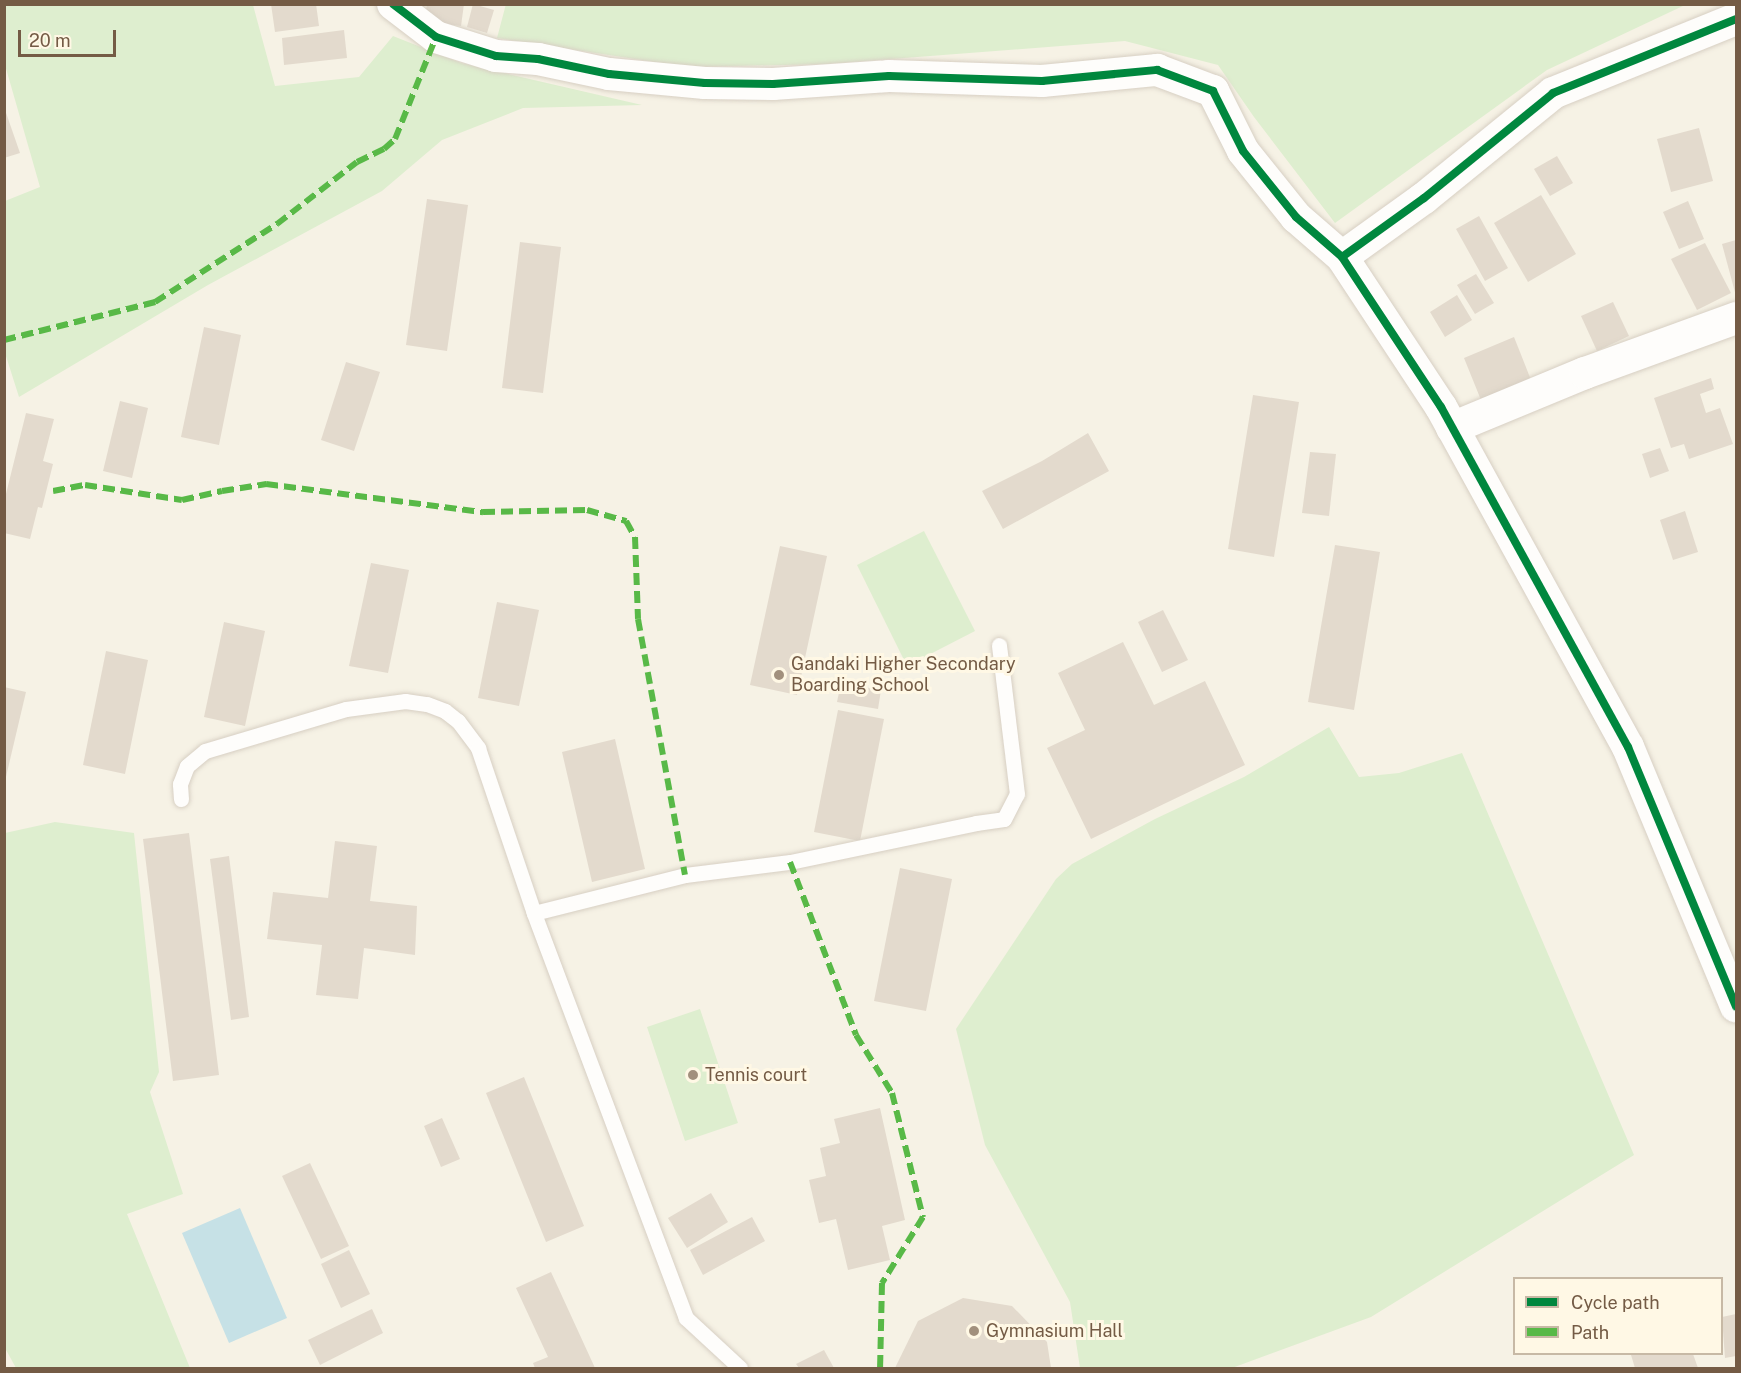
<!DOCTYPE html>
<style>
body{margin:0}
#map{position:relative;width:1741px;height:1373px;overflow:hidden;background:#f6f2e5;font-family:"Public Sans",sans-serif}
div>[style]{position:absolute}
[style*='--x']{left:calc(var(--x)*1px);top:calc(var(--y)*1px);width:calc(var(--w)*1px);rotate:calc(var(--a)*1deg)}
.green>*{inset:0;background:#deeecf}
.water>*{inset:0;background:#c6e1e6}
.building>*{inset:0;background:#e3dacd}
.roads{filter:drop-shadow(0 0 2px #d7cfc3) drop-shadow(0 0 2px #d7cfc3)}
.lane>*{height:15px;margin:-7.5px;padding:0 7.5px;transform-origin:7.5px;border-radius:7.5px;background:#fefdfb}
.street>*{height:32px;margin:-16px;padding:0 16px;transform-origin:16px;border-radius:16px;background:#fefdfb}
.quiet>*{height:6px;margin-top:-3px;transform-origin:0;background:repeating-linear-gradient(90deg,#58b947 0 12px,transparent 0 18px)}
.cycleway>*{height:8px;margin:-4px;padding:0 4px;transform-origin:4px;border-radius:4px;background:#00873e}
.dots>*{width:16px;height:16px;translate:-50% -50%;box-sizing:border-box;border:3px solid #fff8e5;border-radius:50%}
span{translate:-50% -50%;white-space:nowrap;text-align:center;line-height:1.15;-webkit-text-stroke:6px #fff8e5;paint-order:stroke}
.poi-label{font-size:18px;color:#745b45}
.left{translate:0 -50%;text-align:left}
.frame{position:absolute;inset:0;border:6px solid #745b45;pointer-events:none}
.legend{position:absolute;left:1513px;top:1277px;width:210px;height:78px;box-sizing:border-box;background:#fff8e5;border:2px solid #c7b9a5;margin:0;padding:8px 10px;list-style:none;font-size:18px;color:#745b45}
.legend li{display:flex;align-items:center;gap:12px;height:30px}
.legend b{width:30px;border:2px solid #c7b9a5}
.scale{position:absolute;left:18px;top:30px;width:98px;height:27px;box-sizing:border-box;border:3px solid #745b45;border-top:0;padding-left:8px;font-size:18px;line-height:21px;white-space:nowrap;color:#745b45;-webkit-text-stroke:4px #fff8e5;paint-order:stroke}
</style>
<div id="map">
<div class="green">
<div style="clip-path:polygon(506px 4px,1685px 5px,1547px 70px,1335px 223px,1254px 117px,1218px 65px,1125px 41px,826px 64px,688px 67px,497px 38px)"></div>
<div style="clip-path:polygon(5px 5px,253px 5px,275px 86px,359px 77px,393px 36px,461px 63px,642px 105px,523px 108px,442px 140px,382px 191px,208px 285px,19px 397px,5px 353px,5px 201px,40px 187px,5px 65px)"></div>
<div style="clip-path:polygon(924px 531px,975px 631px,907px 666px,857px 565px)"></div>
<div style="clip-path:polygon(1329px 727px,1359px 777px,1399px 773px,1462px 753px,1634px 1155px,1371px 1317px,1232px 1368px,1080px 1368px,1070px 1302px,985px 1145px,956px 1029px,1056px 879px,1072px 864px,1155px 819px,1244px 777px)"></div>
<div style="clip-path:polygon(55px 822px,134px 833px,159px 1072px,150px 1092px,183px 1194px,127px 1214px,190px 1368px,16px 1368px,5px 1348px,5px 833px)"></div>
<div style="clip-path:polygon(700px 1009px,738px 1123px,685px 1141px,647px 1027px)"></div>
</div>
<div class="water">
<div style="clip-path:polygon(240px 1208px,287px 1318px,229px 1343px,182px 1233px)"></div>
</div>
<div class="building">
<div style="clip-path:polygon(271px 4px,316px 4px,319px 26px,275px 32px)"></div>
<div style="clip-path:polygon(427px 4px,464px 4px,461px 26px,424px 21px)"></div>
<div style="clip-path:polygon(473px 4px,494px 10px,487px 33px,467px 27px)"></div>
<div style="clip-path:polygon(344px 30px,347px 58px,284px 65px,282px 38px)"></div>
<div style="clip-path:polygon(4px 107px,20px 153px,4px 158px)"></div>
<div style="clip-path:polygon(1699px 128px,1713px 181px,1671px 192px,1657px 139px)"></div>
<div style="clip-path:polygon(1557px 156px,1573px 183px,1550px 196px,1534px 169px)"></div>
<div style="clip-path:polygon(1541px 195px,1576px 254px,1528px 282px,1494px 223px)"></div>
<div style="clip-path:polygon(427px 199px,468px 205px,447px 351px,406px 345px)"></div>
<div style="clip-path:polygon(1688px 201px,1704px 239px,1679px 249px,1663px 212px)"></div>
<div style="clip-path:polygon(1479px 216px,1508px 268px,1485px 281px,1456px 229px)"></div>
<div style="clip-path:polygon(1736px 240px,1736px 296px,1722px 244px)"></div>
<div style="clip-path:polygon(520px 242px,561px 247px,543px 393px,502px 388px)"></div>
<div style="clip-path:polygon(1705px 243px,1731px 293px,1697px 310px,1671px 259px)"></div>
<div style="clip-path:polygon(1476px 274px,1494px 303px,1475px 314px,1457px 285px)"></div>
<div style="clip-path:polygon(1457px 295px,1472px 320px,1445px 337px,1430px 312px)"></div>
<div style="clip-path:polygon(1613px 302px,1629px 336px,1597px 351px,1581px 316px)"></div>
<div style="clip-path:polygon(204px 327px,241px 335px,219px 445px,181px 437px)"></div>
<div style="clip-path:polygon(1514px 337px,1533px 385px,1483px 405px,1464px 358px)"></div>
<div style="clip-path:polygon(346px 362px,380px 372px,354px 451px,321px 440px)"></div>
<div style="clip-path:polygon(1711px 378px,1714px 389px,1700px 394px,1706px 413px,1720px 408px,1733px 444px,1689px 459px,1684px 444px,1671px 448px,1654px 398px)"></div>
<div style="clip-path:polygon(1253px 395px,1299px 402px,1274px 557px,1228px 549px)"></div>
<div style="clip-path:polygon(120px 401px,148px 408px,132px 478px,103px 471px)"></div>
<div style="clip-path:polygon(26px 413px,54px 419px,43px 461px,53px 464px,42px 508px,38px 507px,30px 539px,4px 533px,4px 502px)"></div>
<div style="clip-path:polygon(1088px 433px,1109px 471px,1003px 529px,982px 491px,1042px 461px)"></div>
<div style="clip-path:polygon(1660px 448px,1669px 471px,1650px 478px,1642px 454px)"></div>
<div style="clip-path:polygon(1310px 452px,1336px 454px,1329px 516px,1302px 513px)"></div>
<div style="clip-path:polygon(1685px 511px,1698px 552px,1673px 560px,1660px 520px)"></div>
<div style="clip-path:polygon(1335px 545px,1380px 552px,1354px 710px,1308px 702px)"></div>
<div style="clip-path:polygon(780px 546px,827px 556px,797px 695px,750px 685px)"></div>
<div style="clip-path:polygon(371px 563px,409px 570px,388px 673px,349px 666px)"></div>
<div style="clip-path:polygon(497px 602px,539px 610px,519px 706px,478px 698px)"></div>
<div style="clip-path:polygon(1163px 610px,1188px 660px,1162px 672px,1138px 622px)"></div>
<div style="clip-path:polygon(224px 622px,265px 631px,245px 726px,204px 717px)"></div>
<div style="clip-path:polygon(1123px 642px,1154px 705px,1205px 681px,1245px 765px,1091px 839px,1047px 748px,1085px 730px,1058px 673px)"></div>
<div style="clip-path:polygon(106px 651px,148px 660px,125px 774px,83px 765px)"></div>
<div style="clip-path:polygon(841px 683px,881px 690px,878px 709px,837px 702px)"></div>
<div style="clip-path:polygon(4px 687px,26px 692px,5px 781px,4px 781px)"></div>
<div style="clip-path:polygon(838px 710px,884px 719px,860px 841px,814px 832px)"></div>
<div style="clip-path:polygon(615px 739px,645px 869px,592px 882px,562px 752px)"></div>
<div style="clip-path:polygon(189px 833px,219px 1075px,173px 1081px,143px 839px)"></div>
<div style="clip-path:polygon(335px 841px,377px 846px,370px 901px,417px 906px,415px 955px,364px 948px,358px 999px,316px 995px,322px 945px,267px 939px,273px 892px,328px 898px)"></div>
<div style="clip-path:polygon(229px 856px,249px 1017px,231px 1020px,210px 859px)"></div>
<div style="clip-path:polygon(900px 868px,952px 879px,926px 1011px,874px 1001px)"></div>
<div style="clip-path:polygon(524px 1077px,584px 1226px,546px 1242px,486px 1093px)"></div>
<div style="clip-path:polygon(880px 1108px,905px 1220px,882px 1226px,890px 1260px,848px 1270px,836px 1219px,819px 1223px,809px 1180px,826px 1176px,820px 1148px,840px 1143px,834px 1119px)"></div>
<div style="clip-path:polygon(442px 1118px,460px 1159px,441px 1167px,424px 1126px)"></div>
<div style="clip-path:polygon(310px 1163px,349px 1246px,321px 1259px,282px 1176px)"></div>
<div style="clip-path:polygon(711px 1193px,728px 1222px,687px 1248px,668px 1218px)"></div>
<div style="clip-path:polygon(752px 1217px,765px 1241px,703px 1275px,690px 1250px)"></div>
<div style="clip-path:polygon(349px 1250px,370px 1294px,341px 1308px,321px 1264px)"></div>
<div style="clip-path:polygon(551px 1272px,595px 1368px,535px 1368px,533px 1363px,548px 1357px,516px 1288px)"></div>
<div style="clip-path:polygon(963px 1298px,1012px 1306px,1047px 1342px,1051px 1368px,895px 1368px,918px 1321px)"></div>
<div style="clip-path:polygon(372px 1309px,383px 1333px,320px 1365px,308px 1340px)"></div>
<div style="clip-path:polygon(1736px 1314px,1736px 1356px,1725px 1358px,1722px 1317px)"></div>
<div style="clip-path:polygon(824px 1350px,834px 1368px,799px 1368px,796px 1364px)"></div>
<div style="clip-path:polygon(1635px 1354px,1693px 1354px,1698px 1368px,1635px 1368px,1631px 1355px)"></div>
</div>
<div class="roads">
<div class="lane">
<div style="--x:181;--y:799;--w:15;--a:-94"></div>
<div style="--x:180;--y:784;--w:19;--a:-69"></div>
<div style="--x:187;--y:766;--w:23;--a:-40"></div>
<div style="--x:205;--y:751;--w:147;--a:-16.6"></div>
<div style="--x:346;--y:709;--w:60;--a:-7.7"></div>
<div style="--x:405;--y:701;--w:22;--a:8"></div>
<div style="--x:427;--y:704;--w:19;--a:21"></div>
<div style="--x:445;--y:711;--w:16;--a:38"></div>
<div style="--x:458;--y:721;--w:34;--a:53"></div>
<div style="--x:478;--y:748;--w:174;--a:71.3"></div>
<div style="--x:740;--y:1368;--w:74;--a:-137.2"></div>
<div style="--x:686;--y:1318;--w:433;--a:-110.6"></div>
<div style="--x:534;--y:913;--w:156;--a:-14.1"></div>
<div style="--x:685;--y:875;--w:106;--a:-7.1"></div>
<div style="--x:790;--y:862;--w:190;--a:-11.8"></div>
<div style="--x:976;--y:823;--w:28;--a:-8"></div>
<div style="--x:1004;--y:819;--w:28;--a:-63"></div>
<div style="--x:1017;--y:794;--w:150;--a:-96.9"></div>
</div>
<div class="street">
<div style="--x:393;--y:4;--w:54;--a:37.5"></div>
<div style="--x:436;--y:37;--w:63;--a:17.6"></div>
<div style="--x:496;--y:56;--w:42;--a:4.1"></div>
<div style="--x:538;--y:59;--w:73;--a:11.9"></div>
<div style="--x:609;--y:74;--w:96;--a:5.4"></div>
<div style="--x:705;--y:83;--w:68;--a:0.8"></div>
<div style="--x:773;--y:84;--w:116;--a:-3.9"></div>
<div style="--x:889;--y:76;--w:153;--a:1.9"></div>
<div style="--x:1042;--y:81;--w:116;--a:-5.5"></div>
<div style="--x:1157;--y:70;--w:60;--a:20.6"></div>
<div style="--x:1213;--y:91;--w:67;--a:63.4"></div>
<div style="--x:1243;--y:151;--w:85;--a:51.2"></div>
<div style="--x:1296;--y:217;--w:61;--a:41"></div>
<div style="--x:1342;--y:257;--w:180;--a:56.6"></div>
<div style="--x:1441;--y:407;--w:388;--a:61.2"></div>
<div style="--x:1628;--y:747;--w:281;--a:67.4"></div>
<div style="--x:1342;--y:257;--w:101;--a:-35.7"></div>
<div style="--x:1424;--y:198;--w:166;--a:-39.1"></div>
<div style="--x:1553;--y:93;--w:197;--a:-22"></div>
<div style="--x:1452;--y:428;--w:144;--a:-22.5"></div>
<div style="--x:1585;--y:373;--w:161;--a:-20"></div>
</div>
</div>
<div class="quiet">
<div style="--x:4;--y:340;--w:156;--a:-14.1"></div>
<div style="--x:155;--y:302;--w:145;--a:-32.6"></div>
<div style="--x:277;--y:224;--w:101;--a:-37.8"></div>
<div style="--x:357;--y:162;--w:30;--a:-26"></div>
<div style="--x:384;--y:149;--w:15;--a:-42"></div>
<div style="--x:395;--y:139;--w:110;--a:-68.1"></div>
<div style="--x:53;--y:491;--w:33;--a:-11"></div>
<div style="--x:85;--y:485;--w:98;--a:8.8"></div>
<div style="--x:182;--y:500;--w:41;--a:-12.7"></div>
<div style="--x:222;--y:491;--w:45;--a:-9"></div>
<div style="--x:266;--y:484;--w:219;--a:7.4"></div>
<div style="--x:483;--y:512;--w:104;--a:-1.1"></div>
<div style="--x:587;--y:510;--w:41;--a:15.8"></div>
<div style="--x:626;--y:521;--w:18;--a:61"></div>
<div style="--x:635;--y:537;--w:82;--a:87.9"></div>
<div style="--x:638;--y:619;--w:260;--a:79.6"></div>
<div style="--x:790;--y:862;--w:185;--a:69.1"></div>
<div style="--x:856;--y:1035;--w:68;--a:58.2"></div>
<div style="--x:892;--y:1093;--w:128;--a:76"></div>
<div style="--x:923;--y:1217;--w:78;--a:121.8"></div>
<div style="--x:882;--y:1283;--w:85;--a:91.3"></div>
</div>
<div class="cycleway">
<div style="--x:393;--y:4;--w:54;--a:37.5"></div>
<div style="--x:436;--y:37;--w:63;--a:17.6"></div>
<div style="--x:496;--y:56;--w:42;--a:4.1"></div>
<div style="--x:538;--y:59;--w:73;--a:11.9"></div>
<div style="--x:609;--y:74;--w:96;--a:5.4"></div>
<div style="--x:705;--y:83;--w:68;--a:0.8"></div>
<div style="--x:773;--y:84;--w:116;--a:-3.9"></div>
<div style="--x:889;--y:76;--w:153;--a:1.9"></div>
<div style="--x:1042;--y:81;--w:116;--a:-5.5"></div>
<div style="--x:1157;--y:70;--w:60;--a:20.6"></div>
<div style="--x:1213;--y:91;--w:67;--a:63.4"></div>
<div style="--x:1243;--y:151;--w:85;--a:51.2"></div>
<div style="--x:1296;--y:217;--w:61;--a:41"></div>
<div style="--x:1342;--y:257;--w:180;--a:56.6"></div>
<div style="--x:1441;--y:407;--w:388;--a:61.2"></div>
<div style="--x:1628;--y:747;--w:281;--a:67.4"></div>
<div style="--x:1342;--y:257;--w:101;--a:-35.7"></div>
<div style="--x:1424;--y:198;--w:166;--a:-39.1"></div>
<div style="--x:1553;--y:93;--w:197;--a:-22"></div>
</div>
<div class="dots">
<div style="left:779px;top:675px;background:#a2907d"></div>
<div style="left:693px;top:1075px;background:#a2907d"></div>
<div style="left:974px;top:1331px;background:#a2907d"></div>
</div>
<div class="poi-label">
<span class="left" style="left:791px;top:675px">Gandaki Higher Secondary<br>Boarding School</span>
<span class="left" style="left:705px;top:1075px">Tennis court</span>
<span class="left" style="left:986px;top:1331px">Gymnasium Hall</span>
</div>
<div class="frame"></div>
<ul class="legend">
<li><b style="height:8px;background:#00873e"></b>Cycle path</li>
<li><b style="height:8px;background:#58b947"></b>Path</li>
</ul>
<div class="scale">20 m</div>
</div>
